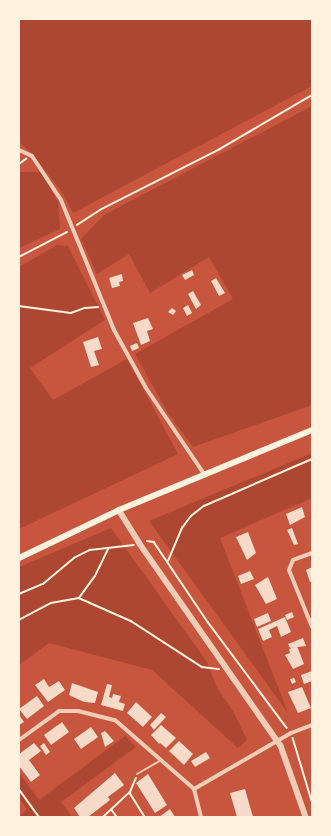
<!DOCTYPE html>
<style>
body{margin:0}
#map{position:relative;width:331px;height:836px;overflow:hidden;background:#c8553d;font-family:"PT Serif",serif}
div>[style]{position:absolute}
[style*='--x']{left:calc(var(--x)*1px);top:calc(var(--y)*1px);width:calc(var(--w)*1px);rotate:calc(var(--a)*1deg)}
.green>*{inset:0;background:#ae4732}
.building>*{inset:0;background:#f7dbc8}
.path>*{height:1.5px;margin:-0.75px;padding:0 0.75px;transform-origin:0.75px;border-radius:0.75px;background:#fff3e0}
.service>*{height:2px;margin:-1px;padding:0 1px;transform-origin:1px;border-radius:1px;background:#f1ccb7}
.minor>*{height:4px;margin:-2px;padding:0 2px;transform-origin:2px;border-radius:2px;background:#f1ccb7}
.tertiary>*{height:5.5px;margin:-2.75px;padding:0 2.75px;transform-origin:2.75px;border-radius:2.75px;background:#f1ccb7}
.secondary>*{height:6px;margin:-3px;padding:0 3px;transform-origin:3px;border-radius:3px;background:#fff3e0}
span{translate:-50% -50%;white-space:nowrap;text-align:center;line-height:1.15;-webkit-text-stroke:3.5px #fff3e0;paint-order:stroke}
.frame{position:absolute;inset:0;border:20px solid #fff3e0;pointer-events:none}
</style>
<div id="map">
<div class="green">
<div style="clip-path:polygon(19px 19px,312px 19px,312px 86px,73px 213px,62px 192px,32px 154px,19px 142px)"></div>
<div style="clip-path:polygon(312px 106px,312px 405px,193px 447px,168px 413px,135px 354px,233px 299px,209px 257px,150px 293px,129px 254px,97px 274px,81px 239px,104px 215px)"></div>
<div style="clip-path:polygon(19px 172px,41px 172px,58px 202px,60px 229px,19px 248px)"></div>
<div style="clip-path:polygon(57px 245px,68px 246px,105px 320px,30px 368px,53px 400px,127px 359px,178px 454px,19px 529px,19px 267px)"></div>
<div style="clip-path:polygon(312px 453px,312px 498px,220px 538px,288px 713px,149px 521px)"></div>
<div style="clip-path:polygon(111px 528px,207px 662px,217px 688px,233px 711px,247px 740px,238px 748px,152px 670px,49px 643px,19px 665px,19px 567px)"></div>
<div style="clip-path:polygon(125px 736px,136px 747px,61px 802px,72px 817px,19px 817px,27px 809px,19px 798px,19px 773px,39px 800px)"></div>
</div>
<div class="building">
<div style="clip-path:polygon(192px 270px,194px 275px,185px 280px,182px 275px)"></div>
<div style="clip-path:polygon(122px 274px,123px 281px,119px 282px,120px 286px,112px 288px,109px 278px)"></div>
<div style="clip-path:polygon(216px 278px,225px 293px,219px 296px,211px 281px)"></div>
<div style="clip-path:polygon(193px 291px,201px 305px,196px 309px,188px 294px)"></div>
<div style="clip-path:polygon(188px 305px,192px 313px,187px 316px,183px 308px)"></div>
<div style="clip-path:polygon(172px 308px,176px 311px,173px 315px,168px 312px)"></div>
<div style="clip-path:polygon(148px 318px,153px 329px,147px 331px,150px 341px,141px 345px,133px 323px)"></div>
<div style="clip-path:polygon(98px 337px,102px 349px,94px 351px,99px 365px,91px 367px,83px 342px)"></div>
<div style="clip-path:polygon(137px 343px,139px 348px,132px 351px,130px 346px)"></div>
<div style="clip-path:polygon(302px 507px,305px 517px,290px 525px,286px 514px)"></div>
<div style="clip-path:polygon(292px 528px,298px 544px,294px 545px,287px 530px)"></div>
<div style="clip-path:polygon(248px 532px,256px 553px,247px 560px,236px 537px)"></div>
<div style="clip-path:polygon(312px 567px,312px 582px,310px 582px,306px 570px)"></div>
<div style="clip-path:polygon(250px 571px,254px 579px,241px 584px,238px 576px)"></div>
<div style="clip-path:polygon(268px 577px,277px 599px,266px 604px,255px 585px)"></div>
<div style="clip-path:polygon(292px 612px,294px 617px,287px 620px,285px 615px)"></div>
<div style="clip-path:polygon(268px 613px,271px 621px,257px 627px,254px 619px)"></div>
<div style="clip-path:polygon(285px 617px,291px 632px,281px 637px,277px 626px,269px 630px,272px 637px,263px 641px,258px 629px)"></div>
<div style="clip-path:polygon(303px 638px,306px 646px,290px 648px,288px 644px)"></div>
<div style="clip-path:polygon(297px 646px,304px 664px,293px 669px,285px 655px,290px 653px,289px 649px)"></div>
<div style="clip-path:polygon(312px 671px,312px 681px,304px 684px,301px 675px)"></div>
<div style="clip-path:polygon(294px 678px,296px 682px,292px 684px,290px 679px)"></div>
<div style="clip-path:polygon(44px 679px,49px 687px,59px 681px,65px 690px,48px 702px,35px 685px)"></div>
<div style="clip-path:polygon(72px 683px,98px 692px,95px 703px,84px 702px,69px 695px)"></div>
<div style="clip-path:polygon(107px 684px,112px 685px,109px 697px,112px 698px,113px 694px,121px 696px,119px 702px,125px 704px,123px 711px,101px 705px)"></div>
<div style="clip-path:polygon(302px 687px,311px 708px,298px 713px,288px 692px)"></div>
<div style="clip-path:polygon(37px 696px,44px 706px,27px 719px,19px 709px)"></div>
<div style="clip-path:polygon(136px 702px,152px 717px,143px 727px,127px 713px)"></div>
<div style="clip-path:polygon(161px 713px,166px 717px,154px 730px,150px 725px)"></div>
<div style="clip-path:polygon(19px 715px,24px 722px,19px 725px)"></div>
<div style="clip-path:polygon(62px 722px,69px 732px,51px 745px,44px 735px)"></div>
<div style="clip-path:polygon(161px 725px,176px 738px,166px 748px,160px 743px,159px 744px,151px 735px)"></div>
<div style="clip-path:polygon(91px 727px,98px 737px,81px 749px,74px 739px)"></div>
<div style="clip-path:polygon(105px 731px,114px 741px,105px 747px,101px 733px)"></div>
<div style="clip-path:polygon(179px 741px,193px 754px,184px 765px,169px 751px)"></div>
<div style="clip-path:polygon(34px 743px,41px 751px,29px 760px,40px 775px,31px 782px,19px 766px,19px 754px)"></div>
<div style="clip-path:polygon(44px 743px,50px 752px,46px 755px,40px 746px)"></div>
<div style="clip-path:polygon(206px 752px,210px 758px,195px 767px,191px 761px)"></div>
<div style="clip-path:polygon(115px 773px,124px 785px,108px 797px,110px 800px,88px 817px,80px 817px,74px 808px)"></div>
<div style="clip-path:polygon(148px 774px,167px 805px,155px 813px,136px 783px)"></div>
<div style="clip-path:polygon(245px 789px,253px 817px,237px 817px,230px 793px)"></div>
<div style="clip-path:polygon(170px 809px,175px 817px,159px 817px)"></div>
</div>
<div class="path">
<div style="--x:19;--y:164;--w:9;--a:-36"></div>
<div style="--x:77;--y:225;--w:27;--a:-33"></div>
<div style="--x:100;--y:210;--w:135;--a:-26.9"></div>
<div style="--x:220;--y:149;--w:107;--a:-30.4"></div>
<div style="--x:19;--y:257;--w:54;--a:-27.5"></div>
<div style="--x:19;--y:306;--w:52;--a:7.7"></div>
<div style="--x:71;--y:313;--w:15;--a:-20"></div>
<div style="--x:85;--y:308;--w:13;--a:-4"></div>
<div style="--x:147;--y:541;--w:7;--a:8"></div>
<div style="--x:154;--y:542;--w:97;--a:56"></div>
<div style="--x:208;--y:622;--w:132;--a:53.3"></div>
<div style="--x:168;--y:561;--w:36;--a:-67"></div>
<div style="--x:182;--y:528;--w:15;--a:-53"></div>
<div style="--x:191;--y:516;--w:16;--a:-38"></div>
<div style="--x:204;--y:506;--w:118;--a:-23.5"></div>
<div style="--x:19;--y:594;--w:26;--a:-23"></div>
<div style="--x:43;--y:584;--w:40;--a:-40"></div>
<div style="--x:74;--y:558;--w:18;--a:-27"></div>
<div style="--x:90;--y:550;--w:44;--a:-6.5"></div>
<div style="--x:79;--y:598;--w:27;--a:-54"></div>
<div style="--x:95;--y:576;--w:30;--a:-64"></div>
<div style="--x:19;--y:620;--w:36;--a:-28"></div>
<div style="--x:51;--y:603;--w:28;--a:-10"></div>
<div style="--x:79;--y:598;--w:57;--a:23.9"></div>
<div style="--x:131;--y:621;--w:85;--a:32.9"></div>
<div style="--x:202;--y:667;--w:17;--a:7"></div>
<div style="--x:293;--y:738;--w:66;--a:73.2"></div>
<div style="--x:19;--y:789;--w:34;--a:54"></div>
<div style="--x:130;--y:793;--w:28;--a:58"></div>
<div style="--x:112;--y:810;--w:9;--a:54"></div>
<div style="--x:103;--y:817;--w:37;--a:-43"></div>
<div style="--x:130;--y:792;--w:15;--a:-67"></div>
</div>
<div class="service">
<div style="--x:137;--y:774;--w:28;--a:-30"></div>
</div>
<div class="minor">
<div style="--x:19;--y:150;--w:14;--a:25"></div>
<div style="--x:32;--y:156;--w:53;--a:56.6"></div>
<div style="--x:61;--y:200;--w:140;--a:67.8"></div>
<div style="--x:114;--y:330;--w:66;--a:61.1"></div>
<div style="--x:146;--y:388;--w:104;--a:56"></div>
<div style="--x:312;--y:553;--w:20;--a:160"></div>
<div style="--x:293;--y:560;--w:11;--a:112"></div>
<div style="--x:289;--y:570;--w:61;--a:68"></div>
<div style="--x:19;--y:740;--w:49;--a:-35.9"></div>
<div style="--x:59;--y:711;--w:19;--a:0"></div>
<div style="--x:78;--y:711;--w:38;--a:14"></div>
<div style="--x:115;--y:720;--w:105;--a:41.1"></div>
<div style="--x:194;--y:789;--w:29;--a:76"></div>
<div style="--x:194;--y:789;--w:112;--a:-30"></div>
<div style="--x:291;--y:733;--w:22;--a:-21"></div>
</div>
<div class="tertiary">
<div style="--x:119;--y:510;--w:40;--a:58"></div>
<div style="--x:140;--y:544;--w:246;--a:55.1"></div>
<div style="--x:281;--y:746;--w:75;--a:70.6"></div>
</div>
<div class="secondary">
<div style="--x:19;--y:558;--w:111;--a:-25.6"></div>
<div style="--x:119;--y:510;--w:209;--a:-22.5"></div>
</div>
<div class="frame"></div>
</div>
